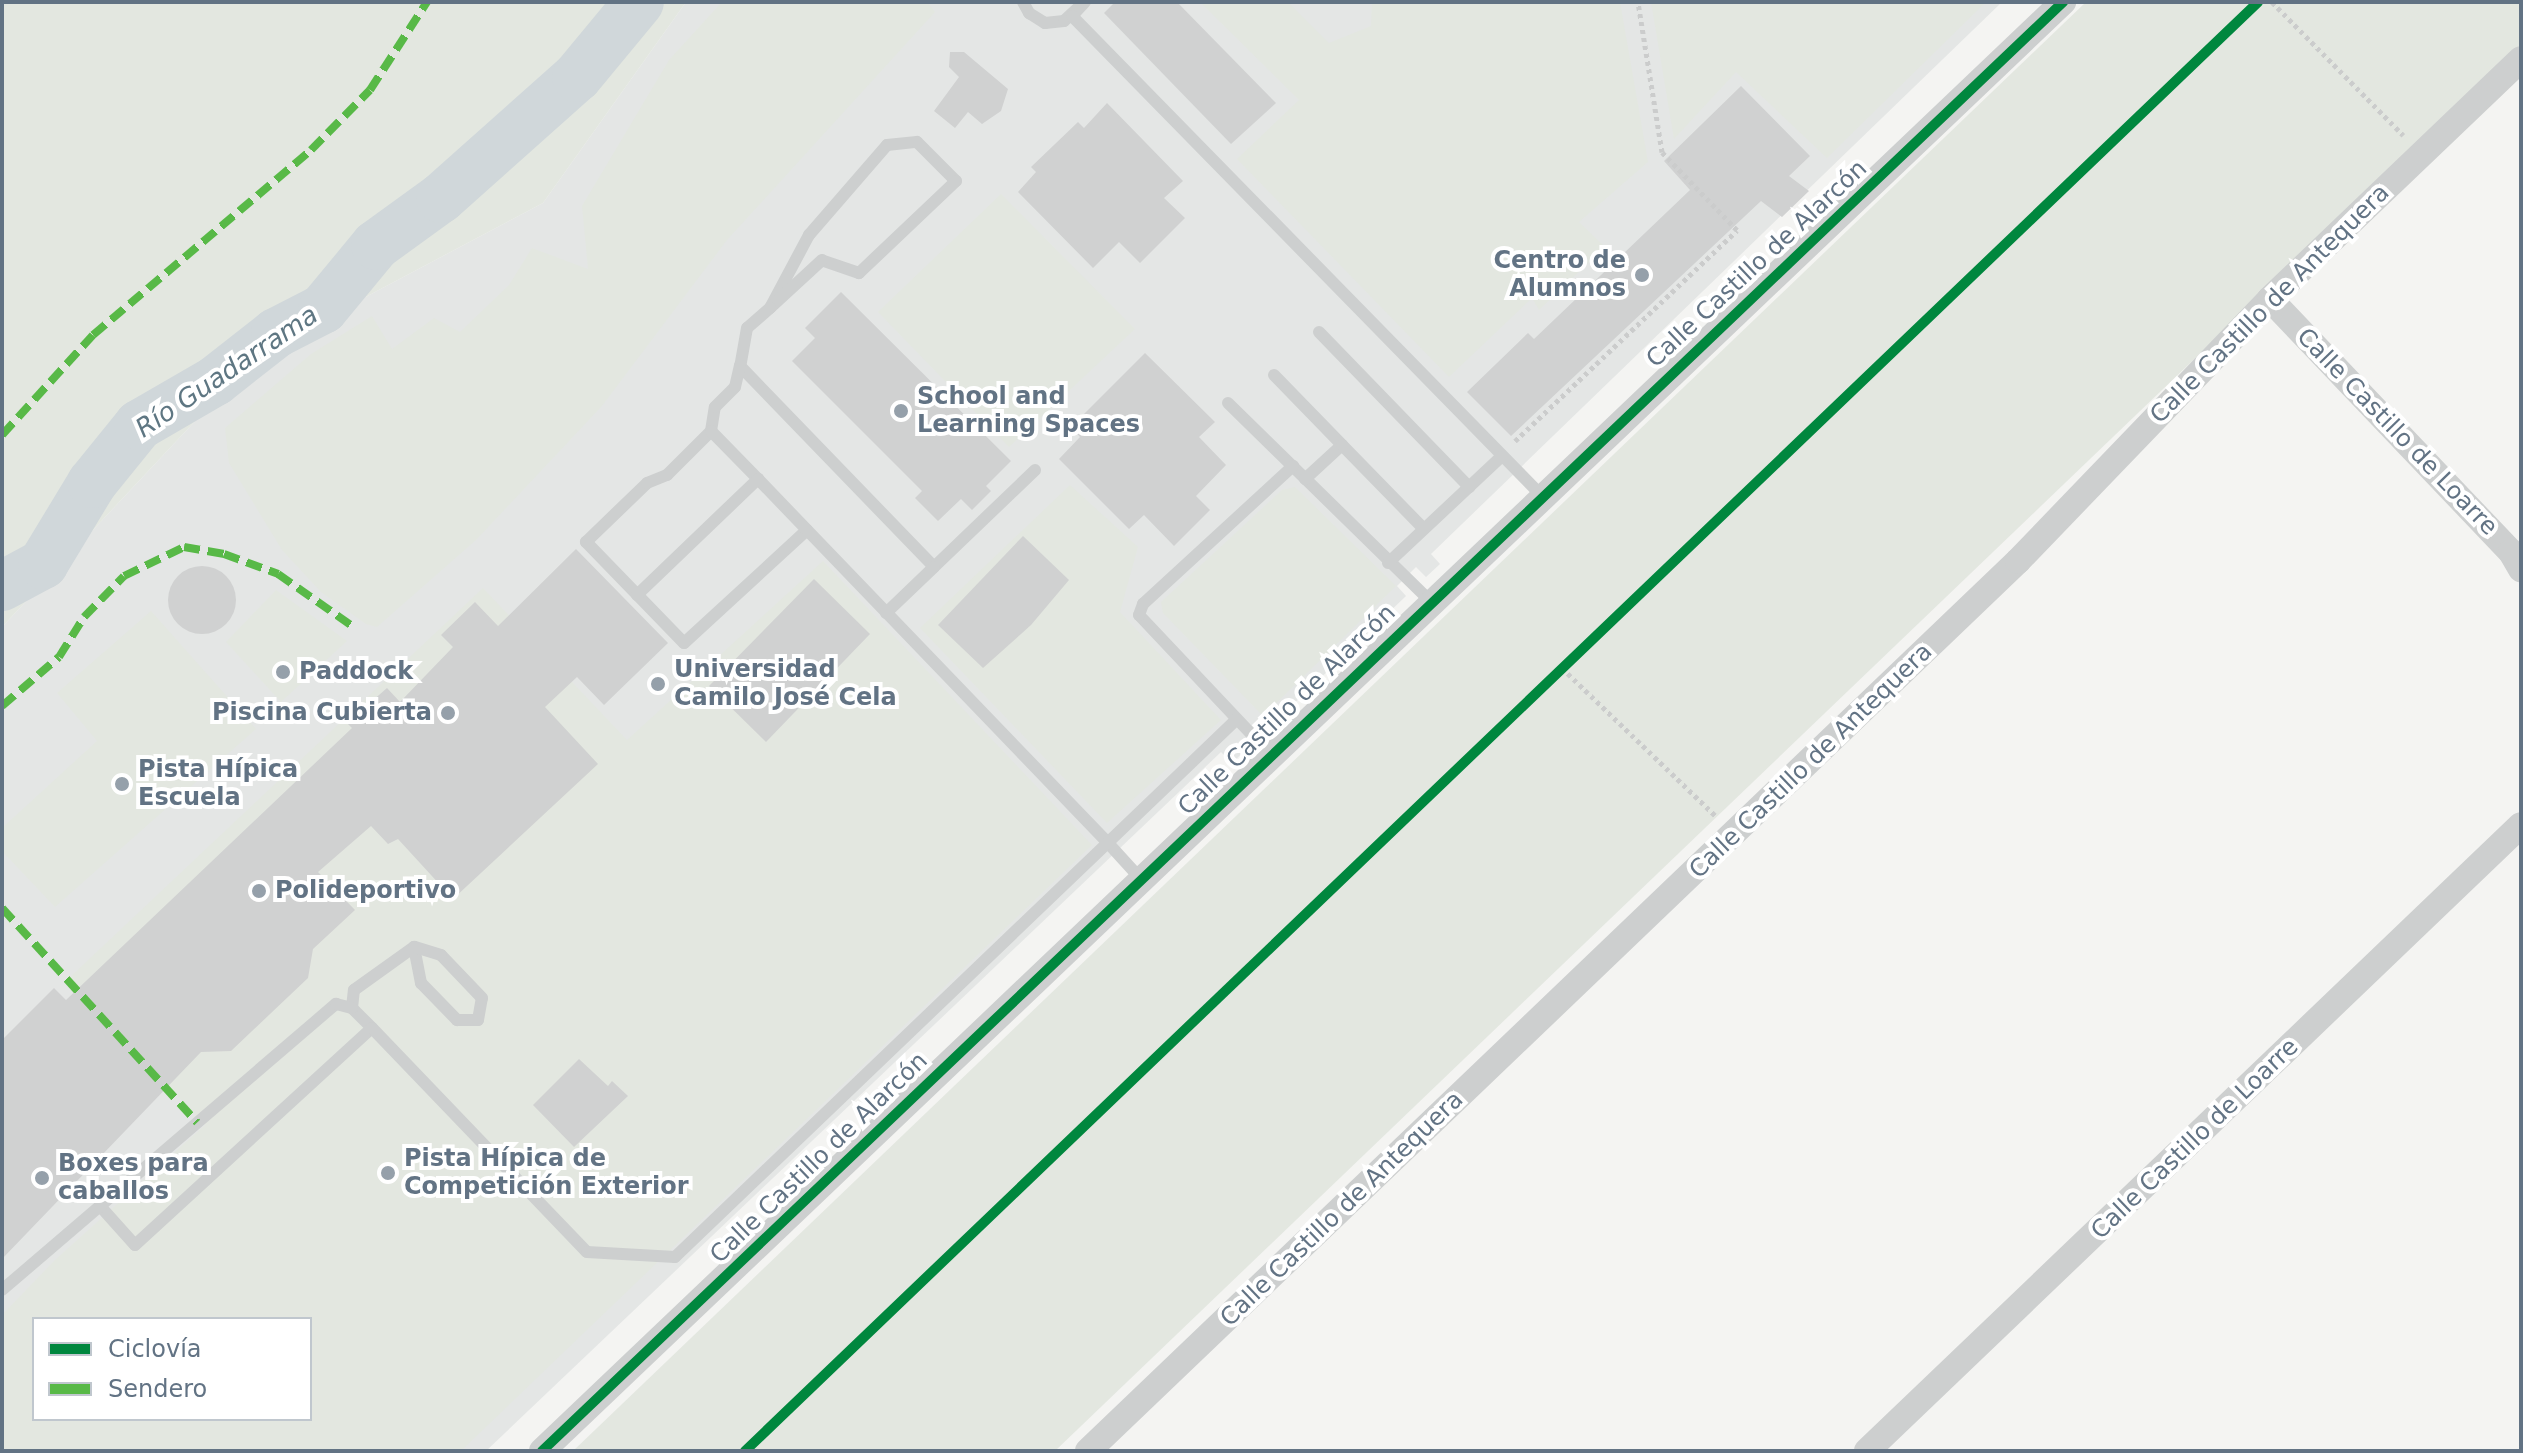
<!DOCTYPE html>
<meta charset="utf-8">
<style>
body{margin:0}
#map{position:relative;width:2523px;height:1453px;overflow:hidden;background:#f4f4f2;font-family:"DejaVu Sans",sans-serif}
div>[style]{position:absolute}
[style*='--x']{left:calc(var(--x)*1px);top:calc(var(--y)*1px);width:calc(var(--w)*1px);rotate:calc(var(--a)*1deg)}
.built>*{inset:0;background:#e4e6e5}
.green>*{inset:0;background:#e3e7e0}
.river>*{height:50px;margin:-25px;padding:0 25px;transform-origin:25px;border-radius:25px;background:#d0d7da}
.building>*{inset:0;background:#d0d1d1}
.round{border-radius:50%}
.path>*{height:5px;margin-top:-2.5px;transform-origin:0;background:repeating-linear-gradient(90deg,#cbcccc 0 4px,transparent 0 8px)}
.service>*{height:12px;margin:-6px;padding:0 6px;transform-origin:6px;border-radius:6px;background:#cdcfcf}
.minor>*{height:26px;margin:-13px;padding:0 13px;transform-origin:13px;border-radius:13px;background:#cdcfcf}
.quiet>*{height:8px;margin-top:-4px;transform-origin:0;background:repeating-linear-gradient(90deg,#58b947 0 16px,transparent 0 24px)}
.cycleway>*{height:10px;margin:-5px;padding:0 5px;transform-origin:5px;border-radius:5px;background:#00873e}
.dots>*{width:22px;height:22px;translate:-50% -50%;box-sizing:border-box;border:4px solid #fff;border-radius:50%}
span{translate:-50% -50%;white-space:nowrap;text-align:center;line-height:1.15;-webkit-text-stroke:8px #fff;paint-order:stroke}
.poi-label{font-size:24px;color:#627384;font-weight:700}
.right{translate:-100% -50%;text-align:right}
.left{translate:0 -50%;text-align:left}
.street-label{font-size:24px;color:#627384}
.water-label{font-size:26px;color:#5e7682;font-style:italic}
.frame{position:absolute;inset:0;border:4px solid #627384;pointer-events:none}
.legend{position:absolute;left:32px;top:1317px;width:280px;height:104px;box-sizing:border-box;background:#fff;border:2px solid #c0c7ce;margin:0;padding:10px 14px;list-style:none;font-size:24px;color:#627384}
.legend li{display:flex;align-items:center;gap:16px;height:40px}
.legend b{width:40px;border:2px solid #c0c7ce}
</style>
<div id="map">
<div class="built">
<div style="clip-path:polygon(evenodd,686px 2px,2002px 2px,1431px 554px,1440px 564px,1426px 577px,1416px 567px,1397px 586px,1406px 596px,1232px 763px,1221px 752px,486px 1451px,2px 1451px,2px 627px,258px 354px,543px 203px,686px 2px,34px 1319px,310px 1319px,310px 1419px,34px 1419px,34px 1319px)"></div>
</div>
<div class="green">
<div style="clip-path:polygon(2px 2px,686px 2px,543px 203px,258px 354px,2px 627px)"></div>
<div style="clip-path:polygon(722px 2px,927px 2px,935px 12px,727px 240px,602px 406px,476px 540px,377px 627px,366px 624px,321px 592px,282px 550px,229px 463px,225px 428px,311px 354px,372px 316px,392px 349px,434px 318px,460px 332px,509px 285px,532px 248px,588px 269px,582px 206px,669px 60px)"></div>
<div style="clip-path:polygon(1200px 2px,1288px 2px,1329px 43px,1371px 26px,1372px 2px,1620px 2px,1648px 162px,1579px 222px,1605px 247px,1539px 310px,1532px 298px,1449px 377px,1237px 159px,1299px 100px)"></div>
<div style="clip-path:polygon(1651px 2px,1986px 2px,1827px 158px,1736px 72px,1674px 139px)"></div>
<div style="clip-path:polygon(2086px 2px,2521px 2px,2521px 46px,1055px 1451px,573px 1451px)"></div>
<div style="clip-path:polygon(1001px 194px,1135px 329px,1009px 447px,878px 312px)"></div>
<div style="clip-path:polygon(1070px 485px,1138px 547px,1120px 612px,1221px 720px,1107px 823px,920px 628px)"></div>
<div style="clip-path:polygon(1295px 487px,1396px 586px,1263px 716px,1163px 613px,1161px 602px,1282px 490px)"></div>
<div style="clip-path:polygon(evenodd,823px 561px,1092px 845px,461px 1451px,2px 1451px,2px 1315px,55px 1260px,205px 1125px,68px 979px,483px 588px,627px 740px,823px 561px,34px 1319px,310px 1319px,310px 1419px,34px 1419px,34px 1319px)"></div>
<div style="clip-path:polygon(276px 590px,347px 641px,281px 702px,226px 642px)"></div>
<div style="clip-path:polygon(151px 611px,256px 729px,55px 907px,2px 851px,2px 828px,97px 741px,57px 693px)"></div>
</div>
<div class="river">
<div style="--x:2;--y:586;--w:47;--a:-28.2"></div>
<div style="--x:43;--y:564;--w:95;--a:-58.8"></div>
<div style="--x:92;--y:483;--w:75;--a:-51"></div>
<div style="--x:139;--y:425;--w:88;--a:-30.1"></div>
<div style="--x:215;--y:381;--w:78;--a:-38.2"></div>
<div style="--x:276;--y:333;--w:53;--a:-27.1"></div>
<div style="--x:323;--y:309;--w:83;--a:-50.4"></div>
<div style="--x:376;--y:245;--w:80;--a:-35.9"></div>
<div style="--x:441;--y:198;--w:182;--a:-41.7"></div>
<div style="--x:577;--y:77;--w:97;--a:-50.4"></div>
</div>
<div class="building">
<div style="clip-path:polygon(1115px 2px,1177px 2px,1276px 103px,1231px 144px,1104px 13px)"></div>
<div style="clip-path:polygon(950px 52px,964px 52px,1008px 89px,1001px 111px,982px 124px,968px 112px,955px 128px,934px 111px,959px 77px,949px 67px)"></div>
<div style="clip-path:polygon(1741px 86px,1810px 156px,1789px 176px,1809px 191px,1782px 217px,1761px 201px,1511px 436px,1467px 392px,1528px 333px,1534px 339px,1690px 190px,1664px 161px)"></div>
<div style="clip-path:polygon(1107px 103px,1183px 181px,1164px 198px,1185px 218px,1140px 263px,1119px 242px,1093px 268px,1018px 192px,1036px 172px,1031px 167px,1078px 122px,1084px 128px)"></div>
<div style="clip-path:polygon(841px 292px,1011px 461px,986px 486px,991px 491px,972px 510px,961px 499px,938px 521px,915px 498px,922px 491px,792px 361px,815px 338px,805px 328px)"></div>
<div style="clip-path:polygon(1145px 353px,1215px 422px,1199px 437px,1226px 465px,1196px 496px,1210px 510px,1174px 546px,1144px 515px,1129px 529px,1059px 459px,1080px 437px,1071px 427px)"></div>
<div style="clip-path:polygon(1023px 536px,1069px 580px,1031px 625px,983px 668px,938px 625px)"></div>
<div style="clip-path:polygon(576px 549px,668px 643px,604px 705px,577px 677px,545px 707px,598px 764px,453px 899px,398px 839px,388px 844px,371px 826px,318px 872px,355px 910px,313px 949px,308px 978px,231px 1051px,201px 1052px,2px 1259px,2px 1040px,54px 988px,66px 1000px,352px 728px,347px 723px,387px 688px,400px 702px,453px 647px,441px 635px,475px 602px,498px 626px)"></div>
<div class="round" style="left:168px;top:566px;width:68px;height:68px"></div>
<div style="clip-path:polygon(814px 579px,870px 634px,766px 742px,709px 686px)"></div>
<div style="clip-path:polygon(579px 1059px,608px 1086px,612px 1081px,628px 1096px,574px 1147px,533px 1105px)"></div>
</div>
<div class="path">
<div style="--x:2272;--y:2;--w:187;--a:45.4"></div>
<div style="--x:1515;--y:441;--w:306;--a:-43.5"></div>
<div style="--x:1737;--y:230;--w:108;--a:-133.9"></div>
<div style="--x:1662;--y:152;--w:152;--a:-99.1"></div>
<div style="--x:1562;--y:668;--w:215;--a:43.9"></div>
<div style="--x:745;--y:1451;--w:2095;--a:-43.76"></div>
</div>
<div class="service">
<div style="--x:1023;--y:2;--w:13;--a:61"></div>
<div style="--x:1029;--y:13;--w:19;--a:32"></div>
<div style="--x:1045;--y:23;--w:19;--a:-6"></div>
<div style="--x:1064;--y:21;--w:18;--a:-43"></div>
<div style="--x:1085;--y:2;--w:19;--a:133"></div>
<div style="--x:1072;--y:16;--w:670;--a:45.6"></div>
<div style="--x:770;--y:308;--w:83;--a:-61.9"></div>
<div style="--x:809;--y:235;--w:119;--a:-49.1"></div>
<div style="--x:887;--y:145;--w:30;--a:-6"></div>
<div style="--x:917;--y:142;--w:55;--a:45"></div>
<div style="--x:956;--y:181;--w:134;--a:136.5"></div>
<div style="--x:859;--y:273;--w:39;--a:-161"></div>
<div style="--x:822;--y:260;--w:71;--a:137.3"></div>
<div style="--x:770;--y:308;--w:30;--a:139"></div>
<div style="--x:747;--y:328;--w:39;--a:100"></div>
<div style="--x:740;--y:366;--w:279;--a:46"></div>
<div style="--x:934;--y:567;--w:140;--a:-43.8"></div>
<div style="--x:1319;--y:332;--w:216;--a:45.9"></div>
<div style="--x:1274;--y:375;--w:98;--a:45.8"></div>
<div style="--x:1228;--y:403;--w:283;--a:44.4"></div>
<div style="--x:711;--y:431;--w:24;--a:-81"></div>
<div style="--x:715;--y:407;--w:28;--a:-45"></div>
<div style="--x:735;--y:387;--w:22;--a:-77"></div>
<div style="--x:1305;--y:479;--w:50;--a:-42.6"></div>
<div style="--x:1342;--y:445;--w:117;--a:45.7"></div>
<div style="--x:807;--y:530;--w:167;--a:137.4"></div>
<div style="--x:684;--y:643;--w:141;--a:-134.1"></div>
<div style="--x:586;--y:542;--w:85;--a:-44"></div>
<div style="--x:647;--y:483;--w:22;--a:-22"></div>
<div style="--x:667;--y:475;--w:62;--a:-45"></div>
<div style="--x:711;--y:431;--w:67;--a:45.6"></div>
<div style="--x:758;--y:479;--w:505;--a:46.12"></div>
<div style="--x:1108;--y:843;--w:47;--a:47.6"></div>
<div style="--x:1388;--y:563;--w:154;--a:-43.2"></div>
<div style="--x:637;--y:595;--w:168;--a:-43.8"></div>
<div style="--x:886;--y:613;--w:66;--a:-43.8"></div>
<div style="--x:1270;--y:754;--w:191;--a:-133.3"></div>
<div style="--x:1139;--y:615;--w:12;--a:-70"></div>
<div style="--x:1143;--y:604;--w:204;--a:-42.6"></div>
<div style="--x:372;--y:1028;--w:28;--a:-135"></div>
<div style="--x:352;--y:1008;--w:18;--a:-84"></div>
<div style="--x:354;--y:990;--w:74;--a:-35.6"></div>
<div style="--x:414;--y:947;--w:37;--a:79"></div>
<div style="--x:421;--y:983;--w:52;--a:45.8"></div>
<div style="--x:457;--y:1020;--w:21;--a:0"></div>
<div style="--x:478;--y:1020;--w:22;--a:-80"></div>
<div style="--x:482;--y:998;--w:59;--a:-133.6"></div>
<div style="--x:441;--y:955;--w:28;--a:-163"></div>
<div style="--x:100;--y:1206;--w:52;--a:48.1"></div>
<div style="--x:135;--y:1245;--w:321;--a:-42.5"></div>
<div style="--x:372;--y:1028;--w:310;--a:46.2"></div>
<div style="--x:587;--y:1252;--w:88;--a:3.3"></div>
<div style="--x:675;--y:1257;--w:777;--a:-43.75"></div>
<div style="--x:2;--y:1290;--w:440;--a:-40.6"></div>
<div style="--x:336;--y:1004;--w:16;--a:14"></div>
</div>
<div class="minor">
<div style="--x:2270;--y:299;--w:349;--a:46.4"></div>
<div style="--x:2511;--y:552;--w:20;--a:60"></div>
<div style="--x:542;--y:1451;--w:2101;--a:-43.61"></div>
<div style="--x:1088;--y:1451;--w:1287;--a:-43.74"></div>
<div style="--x:2018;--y:561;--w:364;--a:-46.1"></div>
<div style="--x:2270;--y:299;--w:347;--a:-43.7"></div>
<div style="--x:1867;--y:1451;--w:905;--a:-43.75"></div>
</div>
<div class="quiet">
<div style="--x:2;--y:435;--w:135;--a:-47.7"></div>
<div style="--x:93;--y:335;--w:286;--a:-40.3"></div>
<div style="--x:311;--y:150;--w:84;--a:-45.5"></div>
<div style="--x:370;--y:90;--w:105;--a:-57.1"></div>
<div style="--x:2;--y:706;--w:75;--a:-40.7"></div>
<div style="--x:59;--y:657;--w:47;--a:-58"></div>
<div style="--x:84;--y:617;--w:57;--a:-45.7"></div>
<div style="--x:124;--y:576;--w:67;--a:-25.8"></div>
<div style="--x:184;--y:547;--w:41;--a:9.9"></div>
<div style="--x:224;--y:554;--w:58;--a:20.3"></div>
<div style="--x:278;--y:574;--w:94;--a:35"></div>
<div style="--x:2;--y:908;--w:290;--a:47.7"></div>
</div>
<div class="cycleway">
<div style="--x:542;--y:1451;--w:2101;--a:-43.61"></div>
<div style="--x:745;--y:1451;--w:2095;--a:-43.76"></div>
</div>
<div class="dots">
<div style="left:1642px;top:275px;background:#95a0aa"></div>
<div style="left:901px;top:411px;background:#95a0aa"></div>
<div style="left:283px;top:672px;background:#95a0aa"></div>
<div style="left:658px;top:684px;background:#95a0aa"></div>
<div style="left:448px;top:713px;background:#95a0aa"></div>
<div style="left:122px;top:784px;background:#95a0aa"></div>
<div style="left:259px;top:891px;background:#95a0aa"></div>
<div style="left:388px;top:1173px;background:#95a0aa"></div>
<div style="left:42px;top:1178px;background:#95a0aa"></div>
</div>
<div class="poi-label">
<span class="right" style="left:1626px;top:275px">Centro de<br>Alumnos</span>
<span class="left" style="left:917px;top:411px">School and<br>Learning Spaces</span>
<span class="left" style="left:674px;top:684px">Universidad<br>Camilo José Cela</span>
<span class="left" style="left:299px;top:672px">Paddock</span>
<span class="right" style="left:432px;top:713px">Piscina Cubierta</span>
<span class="left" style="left:138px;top:784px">Pista Hípica<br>Escuela</span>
<span class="left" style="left:275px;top:891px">Polideportivo</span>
<span class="left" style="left:404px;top:1173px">Pista Hípica de<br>Competición Exterior</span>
<span class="left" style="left:58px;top:1178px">Boxes para<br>caballos</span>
</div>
<div class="street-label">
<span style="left:1757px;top:264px;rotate:-43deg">Calle Castillo de Alarcón</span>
<span style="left:2270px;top:304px;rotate:-45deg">Calle Castillo de Antequera</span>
<span style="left:2397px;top:432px;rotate:46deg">Calle Castillo de Loarre</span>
<span style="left:1287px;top:710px;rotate:-44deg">Calle Castillo de Alarcón</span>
<span style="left:1811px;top:761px;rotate:-44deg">Calle Castillo de Antequera</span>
<span style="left:2195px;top:1139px;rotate:-44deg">Calle Castillo de Loarre</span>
<span style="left:819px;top:1158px;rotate:-44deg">Calle Castillo de Alarcón</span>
<span style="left:1342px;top:1209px;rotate:-44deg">Calle Castillo de Antequera</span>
</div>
<div class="water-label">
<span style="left:227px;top:372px;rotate:-34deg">Río Guadarrama</span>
</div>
<div class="frame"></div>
<ul class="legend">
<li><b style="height:10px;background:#00873e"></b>Ciclovía</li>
<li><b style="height:10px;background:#58b947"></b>Sendero</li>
</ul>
</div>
